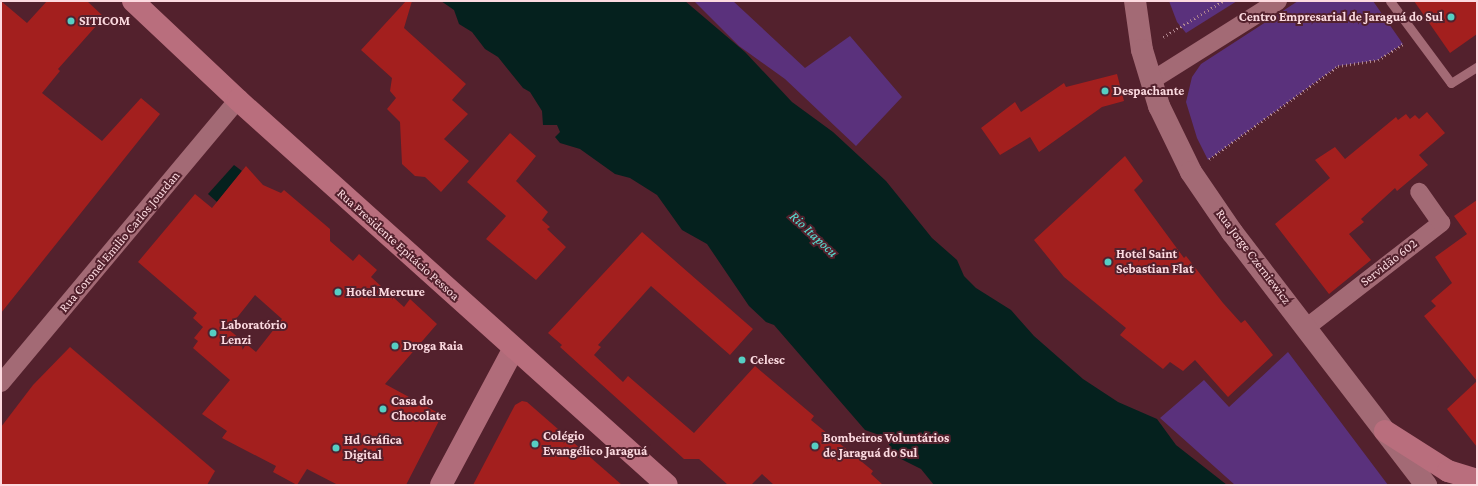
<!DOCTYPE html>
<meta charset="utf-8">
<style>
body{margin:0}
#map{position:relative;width:1478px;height:486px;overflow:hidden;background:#53212d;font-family:"Crimson Pro",serif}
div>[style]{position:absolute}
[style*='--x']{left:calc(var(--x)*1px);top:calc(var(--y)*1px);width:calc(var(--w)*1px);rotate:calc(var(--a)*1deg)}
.green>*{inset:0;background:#5a317c}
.water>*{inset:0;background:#05211e}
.building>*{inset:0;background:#a31f1e}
.path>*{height:2.5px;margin-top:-1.25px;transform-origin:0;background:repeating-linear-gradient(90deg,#b0868f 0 1px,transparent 0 4px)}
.lane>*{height:9px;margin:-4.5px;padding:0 4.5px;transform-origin:4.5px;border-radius:4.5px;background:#a36a75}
.street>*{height:18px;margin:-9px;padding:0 9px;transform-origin:9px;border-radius:9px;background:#a36a75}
.secondary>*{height:22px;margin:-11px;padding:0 11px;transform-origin:11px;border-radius:11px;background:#a36a75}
.primary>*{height:22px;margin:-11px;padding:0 11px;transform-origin:11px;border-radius:11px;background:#b06c7a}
.highway>*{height:22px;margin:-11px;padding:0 11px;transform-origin:11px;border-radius:11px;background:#b96e7d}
.dots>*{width:11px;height:11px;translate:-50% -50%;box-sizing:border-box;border:2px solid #53212d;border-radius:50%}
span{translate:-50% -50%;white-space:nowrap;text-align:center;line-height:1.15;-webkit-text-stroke:4px #53212d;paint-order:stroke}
.poi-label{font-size:13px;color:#fcdae0;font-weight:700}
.right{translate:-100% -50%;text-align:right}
.left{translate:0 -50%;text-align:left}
.street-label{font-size:13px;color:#fcdae0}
.water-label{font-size:14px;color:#58e0d4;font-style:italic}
.frame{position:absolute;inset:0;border:2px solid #fcdae0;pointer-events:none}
</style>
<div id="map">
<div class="green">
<div style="clip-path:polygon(694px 1px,733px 1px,805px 68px,850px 36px,902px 97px,856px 146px,785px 79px,739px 46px)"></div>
<div style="clip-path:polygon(1169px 1px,1237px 1px,1186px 33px,1177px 22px)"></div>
<div style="clip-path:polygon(1298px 1px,1373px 1px,1403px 44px,1378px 60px,1338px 66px,1208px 160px,1197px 138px,1186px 102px,1192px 77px,1201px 64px)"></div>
<div style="clip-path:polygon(1288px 352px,1388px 485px,1235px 485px,1160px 418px,1204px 380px,1229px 407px)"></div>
</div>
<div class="water">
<div style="clip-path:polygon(441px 1px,685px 1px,745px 52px,792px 102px,833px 132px,886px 181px,932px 238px,957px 260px,964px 276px,976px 288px,1011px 310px,1034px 336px,1083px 379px,1118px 402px,1157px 419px,1176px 445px,1227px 485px,934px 485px,921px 469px,895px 456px,885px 437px,865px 430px,774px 325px,766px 322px,749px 306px,707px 244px,682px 230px,657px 195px,630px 178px,615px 174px,580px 149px,560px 143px,555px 137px,560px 132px,557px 125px,543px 125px,542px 111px,530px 92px,523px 88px,498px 57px,485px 49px,472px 32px,459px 24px,454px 10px)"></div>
<div style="clip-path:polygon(234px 165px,242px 171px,217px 202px,208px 194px)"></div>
</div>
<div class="building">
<div style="clip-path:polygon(1px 1px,27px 23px,47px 1px,87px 1px,104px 17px,58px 69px,60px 71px,42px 93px,102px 141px,141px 98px,160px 114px,1px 313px)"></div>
<div style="clip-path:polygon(406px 1px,412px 1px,404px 28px,466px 84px,452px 100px,468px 114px,444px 139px,469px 161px,441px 192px,425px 177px,415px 176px,402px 164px,400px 122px,387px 109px,396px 98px,390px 91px,392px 78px,361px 50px)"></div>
<div style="clip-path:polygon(1414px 1px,1477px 1px,1477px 34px,1450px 53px)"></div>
<div style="clip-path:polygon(1117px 74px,1124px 101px,1102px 107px,1039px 152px,1030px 137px,1000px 155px,981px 128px,1015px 102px,1021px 112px,1064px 83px,1066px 87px)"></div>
<div style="clip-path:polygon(1427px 112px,1445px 133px,1419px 155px,1428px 165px,1397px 191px,1395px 188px,1361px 219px,1364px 222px,1349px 234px,1371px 260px,1329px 294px,1275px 224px,1330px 178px,1315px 160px,1335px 147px,1345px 159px,1396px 117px,1398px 120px,1406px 114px,1410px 119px,1415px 115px,1419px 119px)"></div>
<div style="clip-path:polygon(510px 133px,536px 156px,516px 181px,548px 212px,542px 220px,550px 227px,547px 229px,566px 247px,536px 280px,486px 239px,506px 216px,467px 182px)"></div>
<div style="clip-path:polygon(1125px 156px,1143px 181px,1134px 190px,1184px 258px,1186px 256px,1223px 303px,1241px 323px,1245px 320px,1273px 355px,1228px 397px,1195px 360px,1183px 371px,1170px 362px,1163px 369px,1120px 335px,1126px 328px,1064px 277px,1034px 240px)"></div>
<div style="clip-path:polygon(evenodd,246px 166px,263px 185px,281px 193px,284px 190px,330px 229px,330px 241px,353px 261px,359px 254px,377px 270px,371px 277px,404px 307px,410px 299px,437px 324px,385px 384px,442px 415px,406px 485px,338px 485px,307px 469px,297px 485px,273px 472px,276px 466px,222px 438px,227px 431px,202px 414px,230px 380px,193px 348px,198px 341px,194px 338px,203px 327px,193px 318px,197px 313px,138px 262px,195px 194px,212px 208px,246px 166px,255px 295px,282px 319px,256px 352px,228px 329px,255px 295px)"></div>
<div style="clip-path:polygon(1477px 200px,1477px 381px,1424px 316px,1436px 306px,1431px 301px,1452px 283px,1435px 257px,1467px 234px,1454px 216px)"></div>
<div style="clip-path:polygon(642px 232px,753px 329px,730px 355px,651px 286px,598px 345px,601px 347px,594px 355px,623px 382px,628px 376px,694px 433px,755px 366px,814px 416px,811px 420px,873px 471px,871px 474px,883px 485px,774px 485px,762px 474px,751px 485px,728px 485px,699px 459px,684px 459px,560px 347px,562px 345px,548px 333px)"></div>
<div style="clip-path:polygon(70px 347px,215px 471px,207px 485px,1px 485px,1px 427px,33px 385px)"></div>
<div style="clip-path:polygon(1477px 381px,1477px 447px,1447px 409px)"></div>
<div style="clip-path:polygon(522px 401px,527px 402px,622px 485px,473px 485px,515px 405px)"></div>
</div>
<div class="path">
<div style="--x:1163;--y:37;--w:70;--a:-31"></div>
<div style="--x:1209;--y:159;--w:159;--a:-35.8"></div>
<div style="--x:1338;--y:66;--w:40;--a:-8.5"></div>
<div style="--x:1378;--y:60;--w:30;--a:-33"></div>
</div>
<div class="lane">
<div style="--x:1390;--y:1;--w:102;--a:53.4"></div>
<div style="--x:1451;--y:83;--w:31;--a:-32"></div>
</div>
<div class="street">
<div style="--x:1151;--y:81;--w:150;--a:-32.2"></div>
<div style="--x:1307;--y:327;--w:170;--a:-37.8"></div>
<div style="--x:1441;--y:223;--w:38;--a:-125"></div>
<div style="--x:1;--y:383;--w:369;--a:-50.1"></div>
</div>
<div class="secondary">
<div style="--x:1135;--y:1;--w:49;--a:81.9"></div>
<div style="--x:1142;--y:50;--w:59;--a:73.1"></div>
<div style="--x:1159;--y:106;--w:73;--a:64.1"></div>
<div style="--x:1191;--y:172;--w:73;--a:55.7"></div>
<div style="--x:1232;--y:232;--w:319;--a:52.5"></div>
</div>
<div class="primary">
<div style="--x:441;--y:485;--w:155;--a:-61.9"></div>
</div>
<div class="highway">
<div style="--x:133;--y:1;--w:144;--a:43.3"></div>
<div style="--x:238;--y:100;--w:576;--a:41.91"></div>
<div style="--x:1385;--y:431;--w:75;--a:32.4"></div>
<div style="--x:1448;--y:471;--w:30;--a:17"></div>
</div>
<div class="dots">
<div style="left:1451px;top:17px;background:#56cec3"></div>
<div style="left:71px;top:21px;background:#56cec3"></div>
<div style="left:1105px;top:91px;background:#56cec3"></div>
<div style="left:1108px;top:262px;background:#56cec3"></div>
<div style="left:338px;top:292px;background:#56cec3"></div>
<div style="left:213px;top:333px;background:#56cec3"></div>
<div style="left:395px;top:346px;background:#56cec3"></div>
<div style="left:742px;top:360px;background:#56cec3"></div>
<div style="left:383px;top:409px;background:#56cec3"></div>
<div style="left:535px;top:444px;background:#56cec3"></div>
<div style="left:815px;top:446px;background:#56cec3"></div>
<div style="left:336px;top:448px;background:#56cec3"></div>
</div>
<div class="poi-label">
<span class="right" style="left:1443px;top:17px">Centro Empresarial de Jaraguá do Sul</span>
<span class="left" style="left:79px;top:21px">SITICOM</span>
<span class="left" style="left:1113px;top:91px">Despachante</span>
<span class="left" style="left:1116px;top:262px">Hotel Saint<br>Sebastian Flat</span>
<span class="left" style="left:346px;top:292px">Hotel Mercure</span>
<span class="left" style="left:221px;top:333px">Laboratório<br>Lenzi</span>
<span class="left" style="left:403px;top:346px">Droga Raia</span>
<span class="left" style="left:750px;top:360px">Celesc</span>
<span class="left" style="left:391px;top:409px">Casa do<br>Chocolate</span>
<span class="left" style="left:543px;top:444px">Colégio<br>Evangélico Jaraguá</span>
<span class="left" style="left:823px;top:446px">Bombeiros Voluntários<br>de Jaraguá do Sul</span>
<span class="left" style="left:344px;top:448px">Hd Gráfica<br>Digital</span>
</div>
<div class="street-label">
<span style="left:120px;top:242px;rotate:-50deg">Rua Coronel Emilio Carlos Jourdan</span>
<span style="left:398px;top:245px;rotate:42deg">Rua Presidente Epitácio Pessoa</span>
<span style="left:1253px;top:257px;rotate:53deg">Rua Jorge Czerniewicz</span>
<span style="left:1389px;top:263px;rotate:-38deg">Servidão 602</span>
</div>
<div class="water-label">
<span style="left:814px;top:234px;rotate:43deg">Rio Itapocu</span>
</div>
<div class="frame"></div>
</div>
